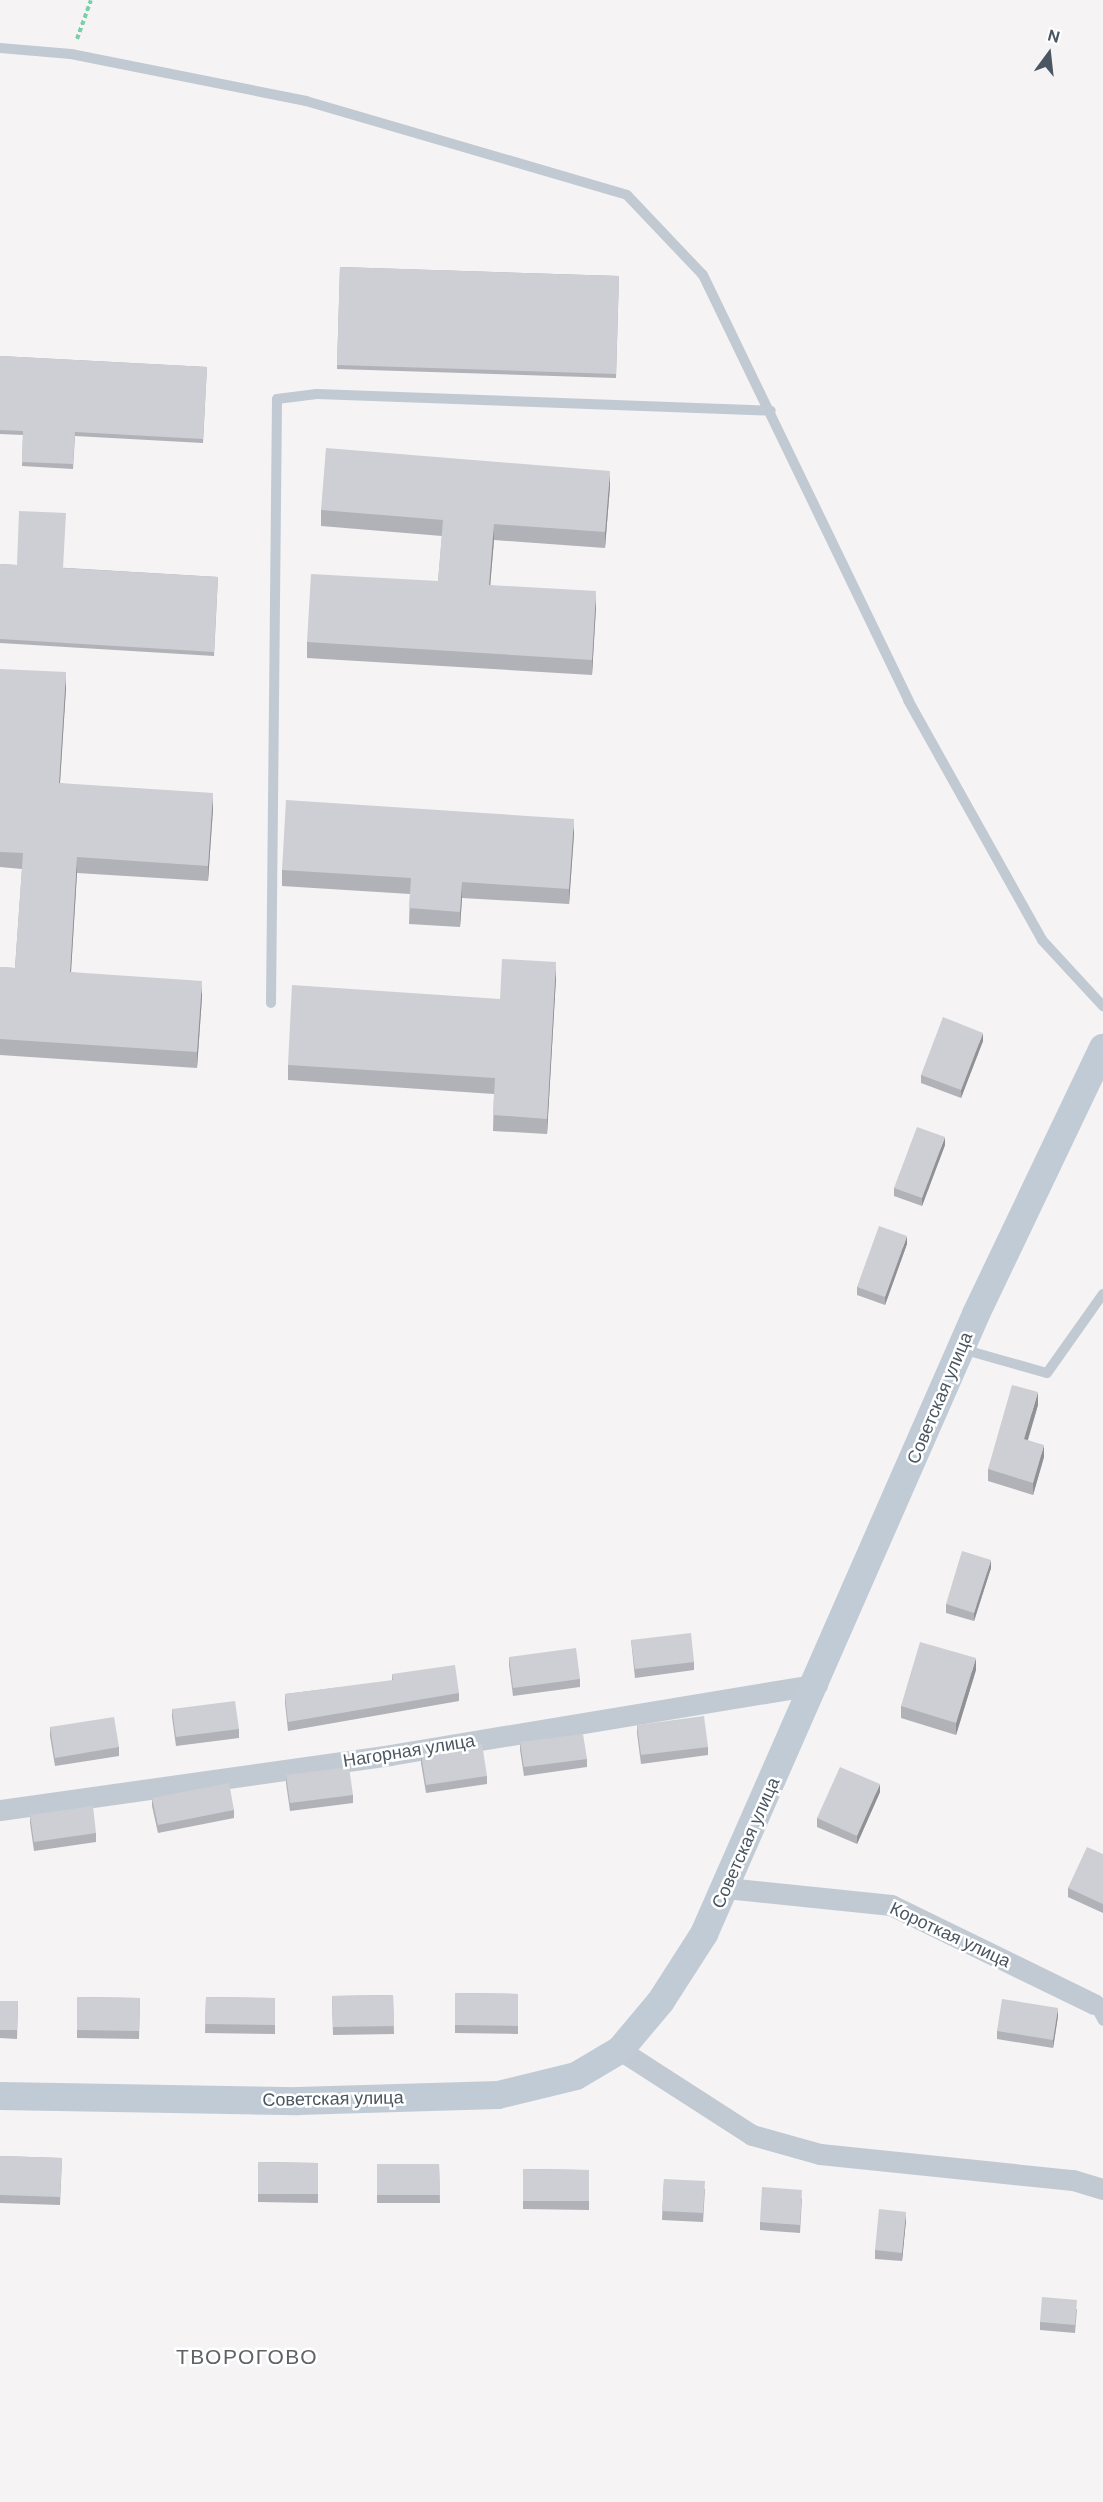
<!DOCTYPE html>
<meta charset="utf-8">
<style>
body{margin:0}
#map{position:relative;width:1103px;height:2502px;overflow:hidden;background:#f5f3f3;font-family:"DM Sans",sans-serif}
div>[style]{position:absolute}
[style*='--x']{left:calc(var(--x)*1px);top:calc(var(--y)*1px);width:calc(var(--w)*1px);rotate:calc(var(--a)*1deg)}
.path>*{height:4px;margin-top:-2px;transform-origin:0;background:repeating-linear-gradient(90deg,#7ad0a6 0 4.5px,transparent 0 7.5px)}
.lane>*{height:10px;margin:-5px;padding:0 5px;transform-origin:5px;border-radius:5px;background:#c1cad2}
.street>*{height:21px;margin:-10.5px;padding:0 10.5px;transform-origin:10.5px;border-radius:10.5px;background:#c1cad2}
.secondary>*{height:28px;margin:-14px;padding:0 14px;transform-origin:14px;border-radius:14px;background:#c1cbd6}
.wall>*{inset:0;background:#b0b2b7}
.shaded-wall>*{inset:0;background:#909195}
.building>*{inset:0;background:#cdcfd5}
span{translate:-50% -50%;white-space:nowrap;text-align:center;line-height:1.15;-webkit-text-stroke:5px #fff;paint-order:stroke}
.street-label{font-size:18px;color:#4a5661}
.quarter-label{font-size:21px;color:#5f6368;letter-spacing:1.5px}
.north{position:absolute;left:1019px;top:24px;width:60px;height:60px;-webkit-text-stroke:4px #fff;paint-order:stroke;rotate:15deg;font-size:16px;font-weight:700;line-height:24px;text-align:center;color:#4a5661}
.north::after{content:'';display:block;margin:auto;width:21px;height:27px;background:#4a5661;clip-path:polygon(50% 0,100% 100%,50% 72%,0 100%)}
</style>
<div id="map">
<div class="path">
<div style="--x:77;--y:39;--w:41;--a:-70.3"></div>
</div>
<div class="lane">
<div style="--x:0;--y:48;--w:71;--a:4.8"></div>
<div style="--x:71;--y:54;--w:240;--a:11.3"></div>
<div style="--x:306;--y:101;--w:334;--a:16.3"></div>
<div style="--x:627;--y:195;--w:110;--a:46.5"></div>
<div style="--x:703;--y:275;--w:472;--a:64.2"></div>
<div style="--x:908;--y:700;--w:275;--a:60.8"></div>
<div style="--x:1042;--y:940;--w:90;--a:47.3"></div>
<div style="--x:271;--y:1003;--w:604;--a:-89.43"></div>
<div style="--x:277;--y:399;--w:40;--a:-7.1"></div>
<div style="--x:317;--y:394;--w:454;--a:2.1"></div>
<div style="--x:962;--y:1349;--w:88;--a:15.8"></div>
<div style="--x:1047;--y:1373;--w:97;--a:-54.7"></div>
<div style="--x:1094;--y:2004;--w:19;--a:62"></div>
</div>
<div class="street">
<div style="--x:0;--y:1810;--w:394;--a:-8"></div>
<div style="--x:390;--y:1755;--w:433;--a:-9.4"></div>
<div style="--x:726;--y:1888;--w:166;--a:5.9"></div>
<div style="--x:891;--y:1905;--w:226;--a:26"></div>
<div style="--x:620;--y:2050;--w:157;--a:32.8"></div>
<div style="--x:752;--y:2135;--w:71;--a:15.6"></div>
<div style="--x:820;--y:2154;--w:254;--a:5.9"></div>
<div style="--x:1073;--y:2180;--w:31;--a:17"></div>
</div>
<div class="secondary">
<div style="--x:0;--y:2096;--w:298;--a:1"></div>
<div style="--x:298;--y:2101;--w:200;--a:-1.7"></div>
<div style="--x:498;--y:2095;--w:80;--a:-13.7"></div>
<div style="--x:576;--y:2076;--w:51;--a:-30.6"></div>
<div style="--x:620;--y:2050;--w:64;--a:-50.1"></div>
<div style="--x:661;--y:2001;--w:80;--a:-57.3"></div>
<div style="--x:704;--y:1934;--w:677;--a:-66.31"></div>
<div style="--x:976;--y:1314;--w:295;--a:-64.5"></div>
</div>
<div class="wall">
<div style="clip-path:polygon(340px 267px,619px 276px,616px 378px,337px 369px)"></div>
<div style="clip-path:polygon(0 356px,207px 367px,203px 443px,75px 436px,73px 469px,22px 466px,23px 435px,0 434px)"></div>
<div style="clip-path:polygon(610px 486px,605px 548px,494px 540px,490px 585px,596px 607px,592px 675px,307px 658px,307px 642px,438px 581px,442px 536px,321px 526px,321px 510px)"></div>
<div style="clip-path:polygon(0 564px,218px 577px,214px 656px,0 643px)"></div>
<div style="clip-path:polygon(0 669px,66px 688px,60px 783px,213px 809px,208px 881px,77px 873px,71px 972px,202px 997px,197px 1068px,0 1055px,0 967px,15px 968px,22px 869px,0 867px)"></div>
<div style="clip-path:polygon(574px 834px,569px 904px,462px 898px,460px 927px,409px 924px,410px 894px,282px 886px,282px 870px)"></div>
<div style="clip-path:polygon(556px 978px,547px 1134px,493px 1131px,494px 1094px,288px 1080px,288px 1065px,500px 999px)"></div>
<div style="clip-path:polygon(983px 1041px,961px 1098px,921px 1083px,921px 1075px)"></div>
<div style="clip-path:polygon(945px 1145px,922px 1206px,894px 1196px,894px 1188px)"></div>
<div style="clip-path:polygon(907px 1244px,885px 1305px,857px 1295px,857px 1287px)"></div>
<div style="clip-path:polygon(1038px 1405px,1028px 1440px,1044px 1457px,1033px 1495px,988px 1481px,988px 1469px)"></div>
<div style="clip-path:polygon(991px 1568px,974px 1621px,946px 1613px,946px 1604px)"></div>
<div style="clip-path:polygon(631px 1640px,694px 1662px,694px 1670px,635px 1678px)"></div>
<div style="clip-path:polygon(509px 1657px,580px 1679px,580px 1687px,513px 1696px,509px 1665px)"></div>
<div style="clip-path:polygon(976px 1670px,956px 1735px,901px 1718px,901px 1706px)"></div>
<div style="clip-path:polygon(392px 1674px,459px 1693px,459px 1701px,288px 1731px,285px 1703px,285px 1694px,392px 1681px)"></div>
<div style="clip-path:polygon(172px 1709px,239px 1729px,239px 1738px,176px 1746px,172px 1717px)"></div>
<div style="clip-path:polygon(637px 1725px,708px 1747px,708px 1755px,641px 1764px,637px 1733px)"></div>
<div style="clip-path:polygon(50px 1727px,119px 1747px,119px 1756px,55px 1766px,50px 1736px)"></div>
<div style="clip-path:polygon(520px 1742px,587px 1759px,587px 1767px,524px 1776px,520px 1750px)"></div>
<div style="clip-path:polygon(421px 1754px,487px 1776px,487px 1784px,426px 1793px,421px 1763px)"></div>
<div style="clip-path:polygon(286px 1775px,353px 1795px,353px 1803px,290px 1811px,286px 1783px)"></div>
<div style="clip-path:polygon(880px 1792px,857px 1844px,817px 1827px,817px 1818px)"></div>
<div style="clip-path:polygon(152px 1798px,234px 1810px,234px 1818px,158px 1833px,152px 1806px)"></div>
<div style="clip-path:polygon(30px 1815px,96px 1833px,96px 1842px,34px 1851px,30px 1823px)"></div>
<div style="clip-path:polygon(1103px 1854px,1103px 1913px,1068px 1897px,1068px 1888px)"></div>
<div style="clip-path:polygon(455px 1993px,518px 1994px,518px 2034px,455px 2033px)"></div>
<div style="clip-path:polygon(393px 1995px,394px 2034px,333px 2035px,332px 1996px)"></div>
<div style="clip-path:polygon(77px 1997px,140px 1998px,139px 2039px,77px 2038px)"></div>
<div style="clip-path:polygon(206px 1997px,275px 1998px,275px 2034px,205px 2033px)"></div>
<div style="clip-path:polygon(0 2001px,18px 2001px,17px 2039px,0 2038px)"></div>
<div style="clip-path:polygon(1058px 2016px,1053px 2048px,997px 2039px,997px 2031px)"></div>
<div style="clip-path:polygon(0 2156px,62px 2158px,60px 2205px,0 2203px)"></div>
<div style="clip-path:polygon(258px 2162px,318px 2163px,318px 2203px,258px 2202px)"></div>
<div style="clip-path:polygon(377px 2164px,439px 2164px,440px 2203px,377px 2203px)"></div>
<div style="clip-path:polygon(523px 2169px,589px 2170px,589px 2210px,523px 2209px)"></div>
<div style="clip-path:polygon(664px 2179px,705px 2189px,703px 2222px,662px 2220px)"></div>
<div style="clip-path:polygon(802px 2198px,800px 2233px,760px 2230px,760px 2222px)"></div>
<div style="clip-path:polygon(906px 2220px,902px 2261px,875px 2259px,875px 2250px)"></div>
<div style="clip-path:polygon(1077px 2309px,1075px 2333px,1040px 2330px,1040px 2322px)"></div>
</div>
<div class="shaded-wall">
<div style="clip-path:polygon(610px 471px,610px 486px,605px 548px,605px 532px)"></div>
<div style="clip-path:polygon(494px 524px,494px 540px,489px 600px,489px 585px)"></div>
<div style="clip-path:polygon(596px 591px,596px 607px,592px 675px,592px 660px)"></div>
<div style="clip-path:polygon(66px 672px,66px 688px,59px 798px,59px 783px)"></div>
<div style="clip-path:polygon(213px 793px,213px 809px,208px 881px,208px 866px)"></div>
<div style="clip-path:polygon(574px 819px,574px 834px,569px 904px,569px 889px)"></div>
<div style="clip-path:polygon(77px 857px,77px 873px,70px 988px,70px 972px)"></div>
<div style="clip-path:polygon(462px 882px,462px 898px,460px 927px,460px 912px)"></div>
<div style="clip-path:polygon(556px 962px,556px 978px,547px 1134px,547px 1119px)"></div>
<div style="clip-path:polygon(202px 981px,202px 997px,197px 1068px,197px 1052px)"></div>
<div style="clip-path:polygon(983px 1033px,983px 1041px,961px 1098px,961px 1090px)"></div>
<div style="clip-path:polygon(945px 1137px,945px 1145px,922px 1206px,922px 1198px)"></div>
<div style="clip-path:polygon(907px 1236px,907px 1244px,885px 1305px,885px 1297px)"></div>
<div style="clip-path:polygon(1038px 1392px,1038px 1405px,1024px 1452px,1024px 1439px)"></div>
<div style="clip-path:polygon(1044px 1445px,1044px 1457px,1033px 1495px,1033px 1483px)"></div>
<div style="clip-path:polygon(991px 1560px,991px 1568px,974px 1621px,974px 1613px)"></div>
<div style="clip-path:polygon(976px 1658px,976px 1670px,956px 1735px,956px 1723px)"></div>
<div style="clip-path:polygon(880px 1784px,880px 1792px,857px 1844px,857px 1836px)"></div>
<div style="clip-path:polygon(1058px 2008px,1058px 2016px,1053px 2048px,1053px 2040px)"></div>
<div style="clip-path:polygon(906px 2212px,906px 2220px,902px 2261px,902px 2253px)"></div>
</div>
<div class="building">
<div style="clip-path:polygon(340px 267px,619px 276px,616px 374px,337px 365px)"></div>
<div style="clip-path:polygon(0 356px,207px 367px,203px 439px,75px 432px,73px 464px,22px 462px,23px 431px,0 430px)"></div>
<div style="clip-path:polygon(326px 448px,610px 471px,605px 532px,494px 524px,489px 585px,596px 591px,592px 660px,307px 642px,311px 574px,438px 581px,443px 520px,321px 510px)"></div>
<div style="clip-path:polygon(19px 511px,66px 513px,63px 568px,218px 577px,214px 652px,0 639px,0 564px,17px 565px)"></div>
<div style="clip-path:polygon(0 669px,66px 672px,59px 783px,213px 793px,208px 866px,77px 857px,70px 972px,202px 981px,197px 1052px,0 1039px,0 967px,15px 968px,23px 853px,0 852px)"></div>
<div style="clip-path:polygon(286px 800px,574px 819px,569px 889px,462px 882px,460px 912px,409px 908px,411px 878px,282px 870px)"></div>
<div style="clip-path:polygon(502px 959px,556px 962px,547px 1119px,493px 1115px,495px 1078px,288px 1065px,292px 985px,500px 999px)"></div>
<div style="clip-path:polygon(943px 1017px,983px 1033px,961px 1090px,921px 1075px)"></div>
<div style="clip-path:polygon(917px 1127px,945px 1137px,922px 1198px,894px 1188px)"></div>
<div style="clip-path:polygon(879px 1226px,907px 1236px,885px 1297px,857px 1287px)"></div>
<div style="clip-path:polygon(1012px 1385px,1038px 1392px,1024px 1439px,1044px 1445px,1033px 1483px,988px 1469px)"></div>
<div style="clip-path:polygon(962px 1551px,991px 1560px,974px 1613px,946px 1604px)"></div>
<div style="clip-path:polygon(691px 1633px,694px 1662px,635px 1669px,631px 1640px)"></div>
<div style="clip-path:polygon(920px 1642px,976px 1658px,956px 1723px,901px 1706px)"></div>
<div style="clip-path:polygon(576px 1648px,580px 1679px,513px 1688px,509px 1657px)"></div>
<div style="clip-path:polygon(455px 1665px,459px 1693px,288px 1722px,285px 1694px,393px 1680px,392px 1674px)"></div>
<div style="clip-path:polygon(235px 1701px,239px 1729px,176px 1737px,172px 1709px)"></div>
<div style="clip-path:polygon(704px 1716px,708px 1747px,641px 1755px,637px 1725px)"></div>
<div style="clip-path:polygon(114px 1717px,119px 1747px,55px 1758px,50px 1727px)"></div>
<div style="clip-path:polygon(583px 1734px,587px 1759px,524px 1767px,520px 1742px)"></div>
<div style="clip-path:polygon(482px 1744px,487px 1776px,426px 1785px,421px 1754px)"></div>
<div style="clip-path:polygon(349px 1767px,353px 1795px,290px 1803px,286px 1775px)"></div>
<div style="clip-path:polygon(840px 1767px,880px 1784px,857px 1836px,817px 1818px)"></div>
<div style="clip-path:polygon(229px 1783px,234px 1810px,158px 1825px,152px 1798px)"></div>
<div style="clip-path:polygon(93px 1806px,96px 1833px,34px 1842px,30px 1815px)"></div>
<div style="clip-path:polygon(1087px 1847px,1103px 1854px,1103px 1904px,1068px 1888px)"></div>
<div style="clip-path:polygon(455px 1993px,518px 1994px,518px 2026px,455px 2025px)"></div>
<div style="clip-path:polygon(393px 1995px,394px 2026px,333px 2027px,332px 1996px)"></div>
<div style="clip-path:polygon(77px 1997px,140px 1998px,139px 2031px,77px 2030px)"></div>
<div style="clip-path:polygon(206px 1997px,275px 1998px,275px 2025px,205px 2024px)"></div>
<div style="clip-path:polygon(1002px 1999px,1058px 2008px,1053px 2040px,997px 2031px)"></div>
<div style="clip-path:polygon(0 2001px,18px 2001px,17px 2030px,0 2030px)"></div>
<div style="clip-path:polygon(0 2156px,62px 2158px,60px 2197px,0 2195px)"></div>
<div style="clip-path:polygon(258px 2162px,318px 2163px,318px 2194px,258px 2194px)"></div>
<div style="clip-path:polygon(377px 2164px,439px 2164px,440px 2195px,377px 2195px)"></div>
<div style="clip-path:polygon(523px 2169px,589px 2170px,589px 2201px,523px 2201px)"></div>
<div style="clip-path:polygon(664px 2179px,705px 2181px,703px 2213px,662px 2211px)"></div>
<div style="clip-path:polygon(762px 2187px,802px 2190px,800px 2225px,760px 2222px)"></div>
<div style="clip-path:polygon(879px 2209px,906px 2212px,902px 2253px,875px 2250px)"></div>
<div style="clip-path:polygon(1042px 2297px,1077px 2300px,1075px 2325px,1040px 2322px)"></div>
</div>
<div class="street-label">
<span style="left:940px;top:1398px;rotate:-67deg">Советская улица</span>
<span style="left:409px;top:1751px;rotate:-9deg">Нагорная улица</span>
<span style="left:746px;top:1843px;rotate:-66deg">Советская улица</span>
<span style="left:950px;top:1935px;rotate:25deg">Короткая улица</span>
<span style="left:333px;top:2099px;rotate:-1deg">Советская улица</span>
</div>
<div class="quarter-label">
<span style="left:247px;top:2357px">ТВОРОГОВО</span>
</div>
<div class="north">N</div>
</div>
